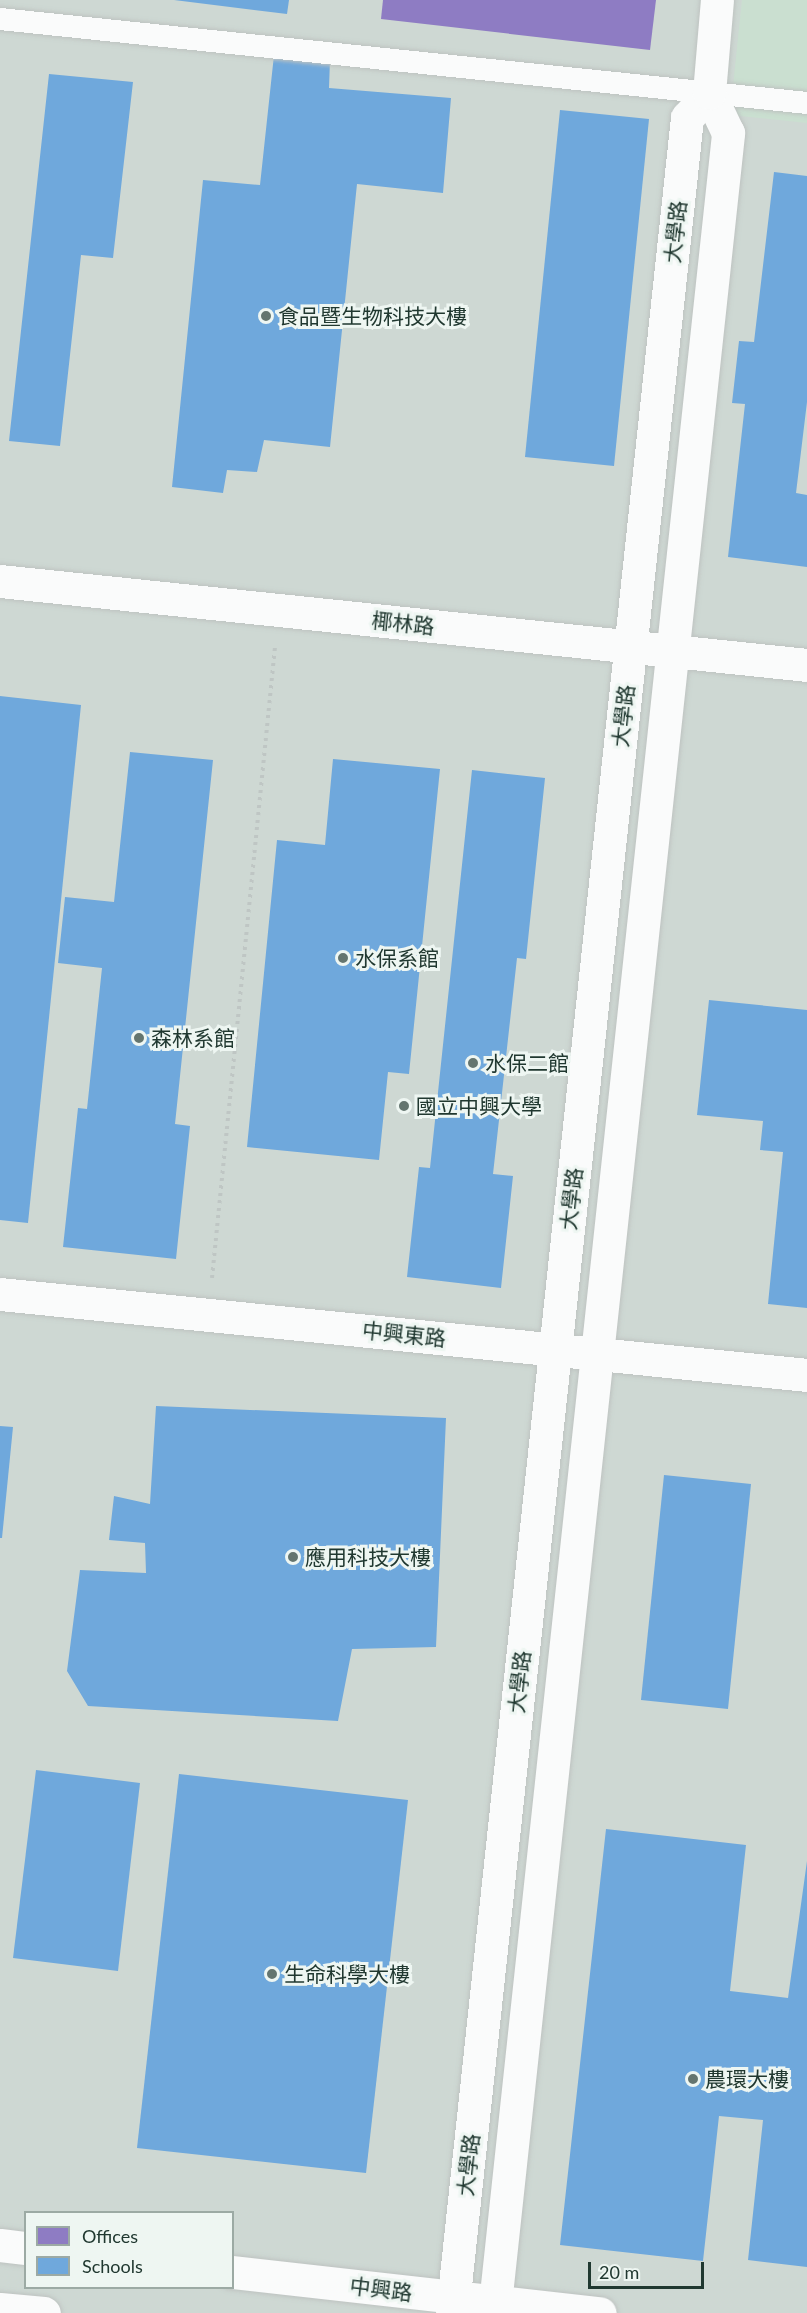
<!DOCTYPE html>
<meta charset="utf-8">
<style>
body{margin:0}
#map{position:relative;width:807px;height:2313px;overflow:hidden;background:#e1e6e4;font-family:Lato,"Noto Sans TC",sans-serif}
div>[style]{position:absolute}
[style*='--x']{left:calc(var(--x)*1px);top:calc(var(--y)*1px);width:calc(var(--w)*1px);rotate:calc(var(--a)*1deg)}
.built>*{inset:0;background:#ced8d3}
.green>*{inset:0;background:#cadfd0}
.offices>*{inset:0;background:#8e7cc3}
.schools>*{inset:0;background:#6fa8dc}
.path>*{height:4px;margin-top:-2px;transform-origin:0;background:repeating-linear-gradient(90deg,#bfc6c4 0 3px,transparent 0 7.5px)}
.roads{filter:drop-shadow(0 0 2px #bec3c1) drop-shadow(0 0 2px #bec3c1)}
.service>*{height:22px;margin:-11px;padding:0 11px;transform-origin:11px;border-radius:11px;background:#fafbfb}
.minor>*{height:33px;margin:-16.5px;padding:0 16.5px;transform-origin:16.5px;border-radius:16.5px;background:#fafbfb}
.dots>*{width:16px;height:16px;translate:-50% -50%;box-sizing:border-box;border:3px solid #eef6f2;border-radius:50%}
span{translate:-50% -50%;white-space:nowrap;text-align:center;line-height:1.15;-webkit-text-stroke:6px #eef6f2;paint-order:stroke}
.street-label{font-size:21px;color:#203830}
.poi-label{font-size:21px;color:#203830}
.left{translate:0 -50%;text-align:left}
.legend{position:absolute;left:24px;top:2211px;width:210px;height:78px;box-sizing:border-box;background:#eef6f2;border:2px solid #9caaa4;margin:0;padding:8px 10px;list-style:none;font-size:18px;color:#203830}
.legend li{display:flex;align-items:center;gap:12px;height:30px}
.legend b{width:30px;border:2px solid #9caaa4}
.scale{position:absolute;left:588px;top:2262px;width:116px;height:27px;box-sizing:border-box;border:3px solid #203830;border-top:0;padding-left:8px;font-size:18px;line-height:21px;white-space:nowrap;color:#203830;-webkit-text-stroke:4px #eef6f2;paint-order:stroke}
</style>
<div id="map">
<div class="built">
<div style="clip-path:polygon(evenodd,0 0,807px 0,807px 2313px,0 2313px,0 0,26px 2212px,232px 2212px,232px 2288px,26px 2288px,26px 2212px)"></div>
</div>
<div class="green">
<div style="clip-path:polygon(742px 0,807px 0,807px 123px,730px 115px)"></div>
</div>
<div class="offices">
<div style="clip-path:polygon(383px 0,656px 0,650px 50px,381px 19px)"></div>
</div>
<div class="schools">
<div style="clip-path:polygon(174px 0,289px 0,287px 14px)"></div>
<div style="clip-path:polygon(274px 55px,330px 60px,329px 88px,451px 98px,443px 193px,357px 184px,330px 447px,264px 440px,257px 472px,227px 470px,223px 493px,172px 487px,203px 180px,260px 185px)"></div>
<div style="clip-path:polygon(49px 74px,133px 82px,113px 258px,81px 255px,60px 446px,9px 441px)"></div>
<div style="clip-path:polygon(560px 110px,649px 119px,614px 466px,525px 457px)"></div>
<div style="clip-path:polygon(774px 172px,807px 176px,807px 402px,796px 493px,807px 495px,807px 567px,728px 557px,745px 404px,732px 403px,739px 341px,754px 342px)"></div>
<div style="clip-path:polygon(0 696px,81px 705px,28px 1223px,0 1220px)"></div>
<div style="clip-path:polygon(130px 752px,213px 760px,175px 1124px,190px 1126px,176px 1259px,63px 1247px,78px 1108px,87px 1109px,102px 968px,58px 963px,65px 897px,114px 902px)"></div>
<div style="clip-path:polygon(333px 759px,440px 769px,409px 1074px,388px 1072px,379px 1160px,247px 1147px,277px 840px,325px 845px)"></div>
<div style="clip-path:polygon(472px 770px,545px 778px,526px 959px,517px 958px,493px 1174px,513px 1176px,501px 1288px,407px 1277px,419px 1167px,430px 1168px)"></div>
<div style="clip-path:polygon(709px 1000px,807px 1010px,807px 1308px,768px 1304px,783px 1152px,760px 1150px,763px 1121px,697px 1115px)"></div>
<div style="clip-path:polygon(156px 1406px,446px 1418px,436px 1647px,352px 1649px,338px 1721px,88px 1706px,67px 1671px,80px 1570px,146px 1573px,145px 1543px,109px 1540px,114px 1496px,150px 1504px)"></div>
<div style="clip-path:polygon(0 1426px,13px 1427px,2px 1538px,0 1538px)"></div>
<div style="clip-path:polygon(664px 1475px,751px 1484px,728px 1709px,641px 1700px)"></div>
<div style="clip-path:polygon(36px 1770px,140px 1783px,118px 1971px,13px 1958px)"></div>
<div style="clip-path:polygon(179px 1774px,408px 1800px,366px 2173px,137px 2148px)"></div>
<div style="clip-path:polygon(606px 1829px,746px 1845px,730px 1991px,788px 1998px,807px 1861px,807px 2267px,748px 2260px,763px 2120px,719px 2116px,703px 2261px,560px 2245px)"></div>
</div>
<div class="path">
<div style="--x:212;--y:1278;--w:634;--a:-84.3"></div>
</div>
<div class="roads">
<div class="service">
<div style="--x:0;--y:19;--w:811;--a:5.94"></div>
</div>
<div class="minor">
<div style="--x:0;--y:581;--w:811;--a:5.94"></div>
<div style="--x:0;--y:1294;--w:811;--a:5.73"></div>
<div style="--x:0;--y:2245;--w:26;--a:7"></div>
<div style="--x:232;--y:2272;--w:370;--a:6.4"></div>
<div style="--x:0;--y:2309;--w:44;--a:5.2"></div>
<div style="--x:452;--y:2313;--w:2208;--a:-83.89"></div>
<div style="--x:687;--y:118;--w:33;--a:-49"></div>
<div style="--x:494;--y:2313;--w:2193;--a:-83.87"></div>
<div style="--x:728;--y:133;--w:44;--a:-115.4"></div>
<div style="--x:709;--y:93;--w:93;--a:-85.1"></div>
</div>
</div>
<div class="dots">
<div style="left:266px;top:316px;background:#64756f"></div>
<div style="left:343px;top:958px;background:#64756f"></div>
<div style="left:139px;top:1038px;background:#64756f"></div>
<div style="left:473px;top:1063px;background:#64756f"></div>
<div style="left:404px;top:1106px;background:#64756f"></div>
<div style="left:293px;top:1557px;background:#64756f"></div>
<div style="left:272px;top:1974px;background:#64756f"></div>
<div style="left:693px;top:2079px;background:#64756f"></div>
</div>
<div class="street-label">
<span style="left:675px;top:232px;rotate:-84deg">大學路</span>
<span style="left:403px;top:623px;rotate:6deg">椰林路</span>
<span style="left:623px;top:716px;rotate:-84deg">大學路</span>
<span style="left:571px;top:1199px;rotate:-84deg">大學路</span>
<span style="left:404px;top:1334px;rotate:6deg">中興東路</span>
<span style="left:519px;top:1682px;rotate:-84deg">大學路</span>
<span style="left:468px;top:2165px;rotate:-84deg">大學路</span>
<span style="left:381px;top:2289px;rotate:7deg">中興路</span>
</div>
<div class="poi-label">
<span class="left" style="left:278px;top:316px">食品暨生物科技大樓</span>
<span class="left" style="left:355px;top:958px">水保系館</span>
<span class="left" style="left:151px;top:1038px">森林系館</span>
<span class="left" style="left:485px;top:1063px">水保二館</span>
<span class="left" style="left:416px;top:1106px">國立中興大學</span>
<span class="left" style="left:305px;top:1557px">應用科技大樓</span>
<span class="left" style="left:284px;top:1974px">生命科學大樓</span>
<span class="left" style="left:705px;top:2079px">農環大樓</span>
</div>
<ul class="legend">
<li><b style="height:16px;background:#8e7cc3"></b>Offices</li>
<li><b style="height:16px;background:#6fa8dc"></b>Schools</li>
</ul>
<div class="scale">20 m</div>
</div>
